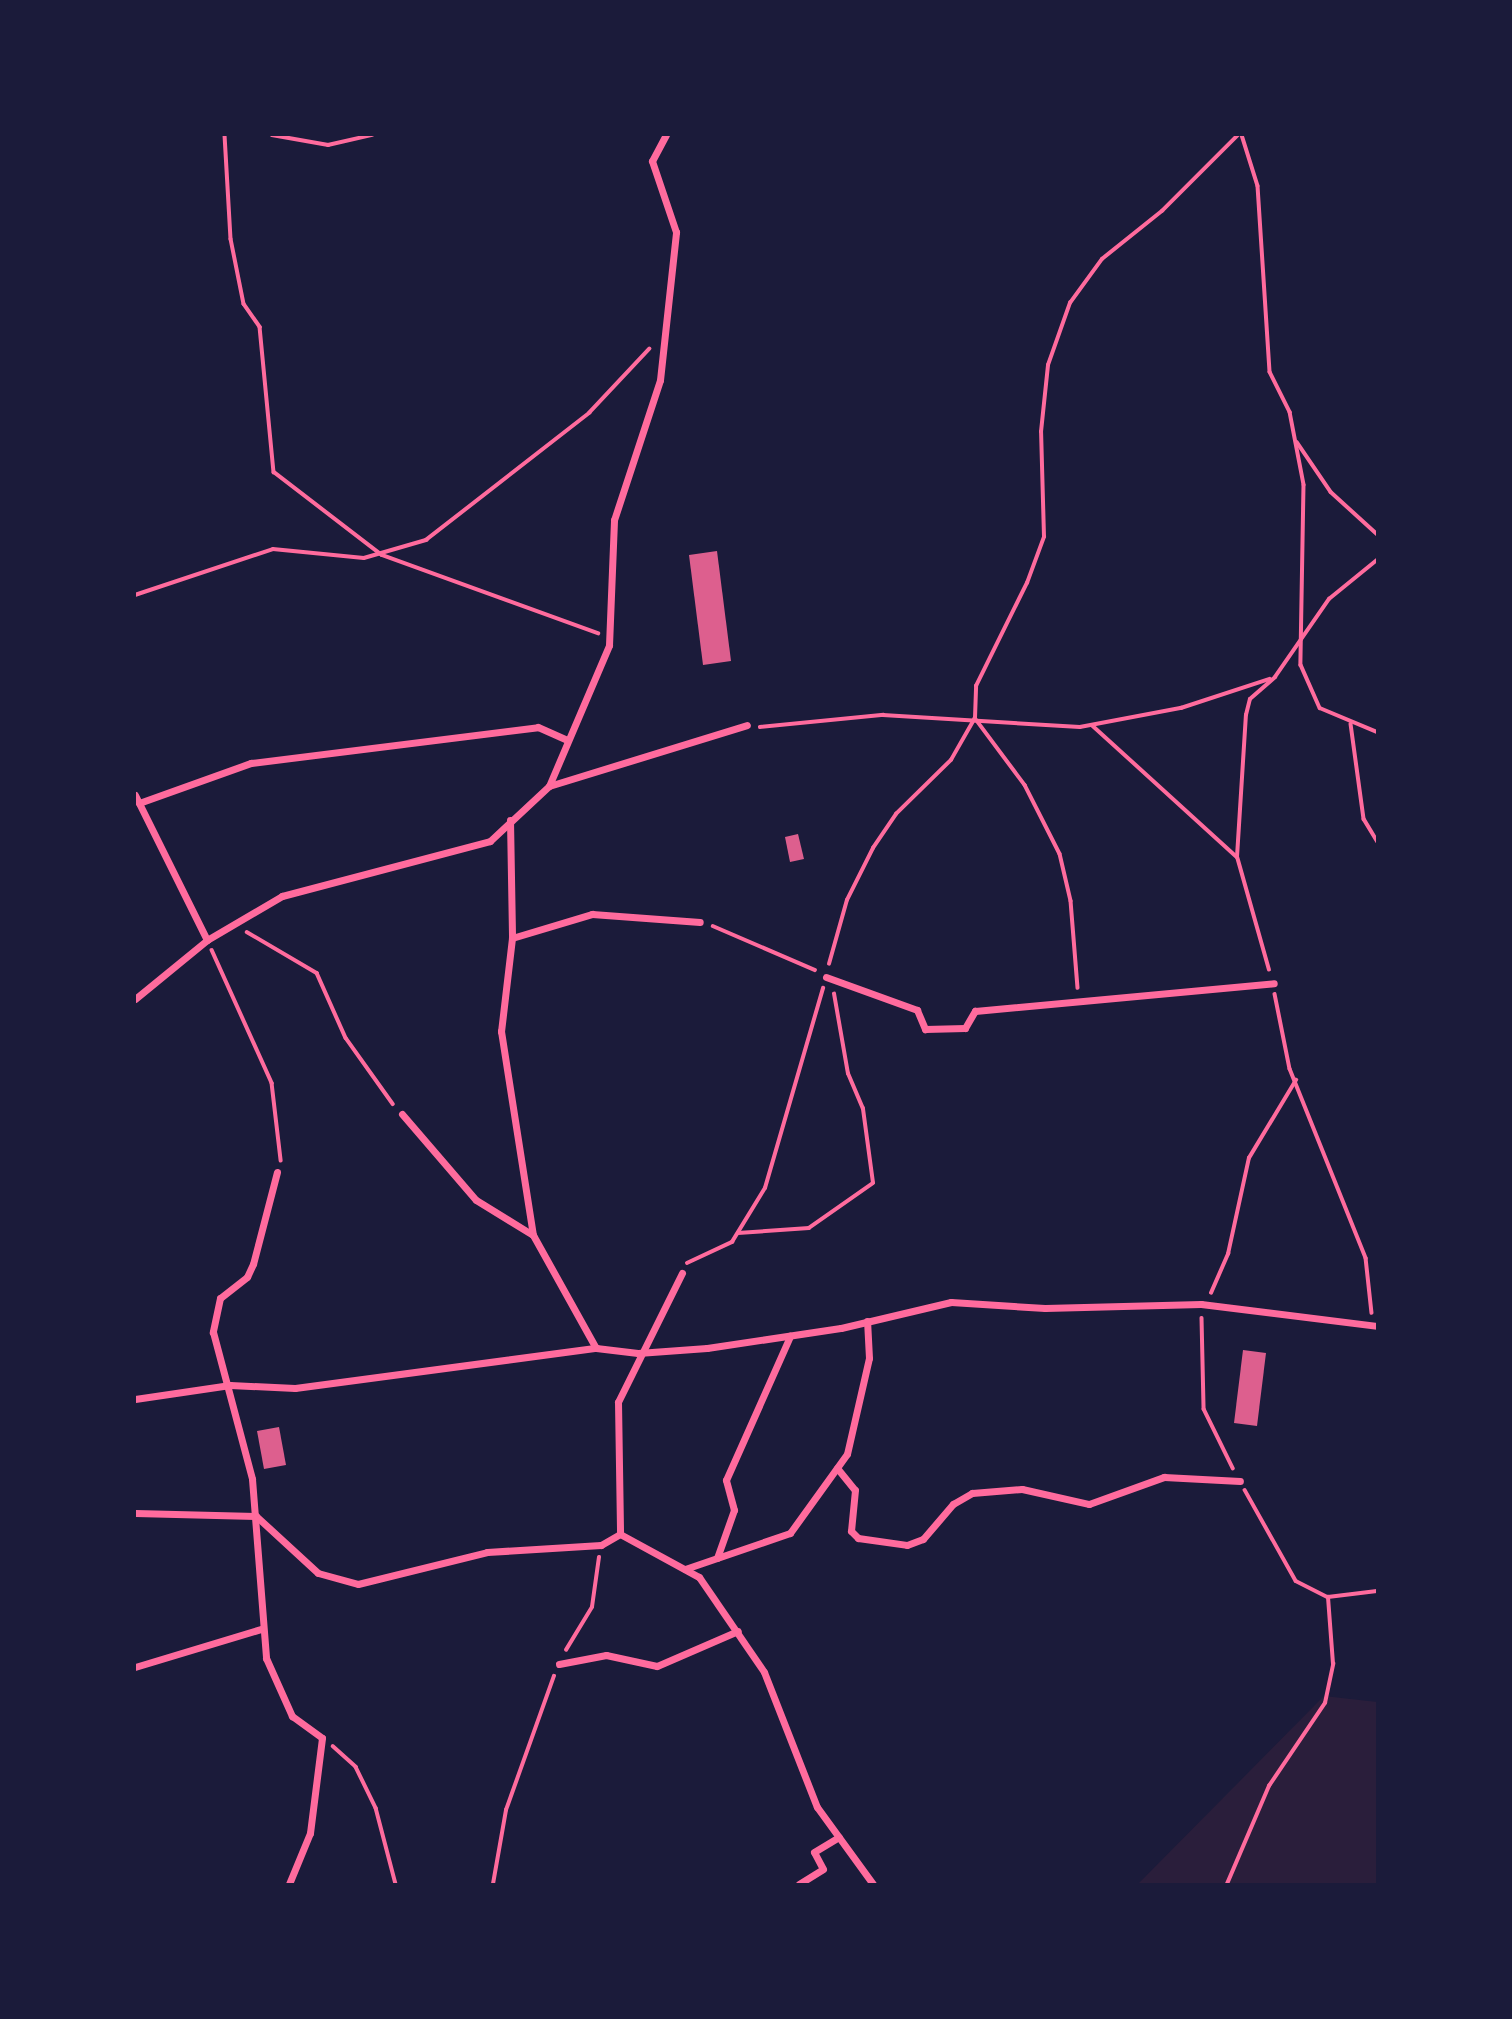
<!DOCTYPE html>
<style>
body{margin:0}
#map{position:relative;width:1512px;height:2019px;overflow:hidden;background:#1b1b3a;font-family:"Golos Text",sans-serif}
div>[style]{position:absolute}
[style*='--x']{left:calc(var(--x)*1px);top:calc(var(--y)*1px);width:calc(var(--w)*1px);rotate:calc(var(--a)*1deg)}
.green>*{inset:0;background:#2a1e3b}
.building>*{inset:0;background:#dd5f8e}
.path>*{height:3.5px;margin:-1.75px;padding:0 1.75px;transform-origin:1.75px;border-radius:1.75px;background:#ff6b9d}
.minor>*{height:7px;margin:-3.5px;padding:0 3.5px;transform-origin:3.5px;border-radius:3.5px;background:#ff6b9d}
span{translate:-50% -50%;white-space:nowrap;text-align:center;line-height:1.15;-webkit-text-stroke:5px #1b1b3a;paint-order:stroke}
.frame{position:absolute;inset:0;border:136px solid #1b1b3a;pointer-events:none}
</style>
<div id="map">
<div class="green">
<div style="clip-path:polygon(1324px 1696px,1377px 1702px,1377px 1884px,1138px 1884px)"></div>
</div>
<div class="building">
<div style="clip-path:polygon(717px 551px,731px 661px,703px 665px,689px 555px)"></div>
<div style="clip-path:polygon(798px 834px,804px 859px,790px 862px,785px 837px)"></div>
<div style="clip-path:polygon(1243px 1350px,1266px 1353px,1257px 1426px,1234px 1423px)"></div>
<div style="clip-path:polygon(279px 1427px,286px 1465px,264px 1469px,257px 1431px)"></div>
</div>
<div class="path">
<div style="--x:225;--y:135;--w:104;--a:86.7"></div>
<div style="--x:231;--y:239;--w:66;--a:78.7"></div>
<div style="--x:244;--y:304;--w:28;--a:55"></div>
<div style="--x:260;--y:327;--w:146;--a:84.5"></div>
<div style="--x:274;--y:472;--w:136;--a:37.5"></div>
<div style="--x:382;--y:555;--w:230;--a:19.9"></div>
<div style="--x:272;--y:135;--w:57;--a:10.1"></div>
<div style="--x:328;--y:145;--w:45;--a:-12.8"></div>
<div style="--x:1242;--y:135;--w:53;--a:72.6"></div>
<div style="--x:1258;--y:186;--w:186;--a:86.3"></div>
<div style="--x:1270;--y:372;--w:45;--a:63.4"></div>
<div style="--x:1290;--y:412;--w:74;--a:79.1"></div>
<div style="--x:1304;--y:485;--w:180;--a:91"></div>
<div style="--x:1301;--y:665;--w:47;--a:66.2"></div>
<div style="--x:1320;--y:708;--w:62;--a:22.8"></div>
<div style="--x:1297;--y:442;--w:60;--a:55.8"></div>
<div style="--x:1331;--y:492;--w:62;--a:42.4"></div>
<div style="--x:135;--y:595;--w:145;--a:-18.4"></div>
<div style="--x:273;--y:549;--w:91;--a:5.6"></div>
<div style="--x:364;--y:558;--w:65;--a:-16.2"></div>
<div style="--x:426;--y:540;--w:207;--a:-37.9"></div>
<div style="--x:589;--y:413;--w:88;--a:-46.8"></div>
<div style="--x:975;--y:718;--w:84;--a:53.3"></div>
<div style="--x:1025;--y:785;--w:77;--a:63.1"></div>
<div style="--x:1060;--y:854;--w:48;--a:76.8"></div>
<div style="--x:1071;--y:901;--w:87;--a:85.4"></div>
<div style="--x:1351;--y:724;--w:96;--a:82.2"></div>
<div style="--x:1364;--y:819;--w:26;--a:59"></div>
<div style="--x:1092;--y:725;--w:196;--a:42.3"></div>
<div style="--x:760;--y:727;--w:124;--a:-5.6"></div>
<div style="--x:883;--y:715;--w:197;--a:3.5"></div>
<div style="--x:1080;--y:727;--w:103;--a:-10.7"></div>
<div style="--x:1181;--y:708;--w:93;--a:-18.2"></div>
<div style="--x:713;--y:926;--w:111;--a:23.3"></div>
<div style="--x:247;--y:932;--w:81;--a:30.4"></div>
<div style="--x:317;--y:973;--w:71;--a:66"></div>
<div style="--x:346;--y:1038;--w:81;--a:54.5"></div>
<div style="--x:212;--y:950;--w:146;--a:65.7"></div>
<div style="--x:272;--y:1083;--w:78;--a:83.3"></div>
<div style="--x:829;--y:964;--w:66;--a:-74.3"></div>
<div style="--x:847;--y:900;--w:58;--a:-63.4"></div>
<div style="--x:873;--y:848;--w:41;--a:-55.9"></div>
<div style="--x:896;--y:814;--w:77;--a:-44.5"></div>
<div style="--x:951;--y:760;--w:48;--a:-60.3"></div>
<div style="--x:975;--y:718;--w:32;--a:-88"></div>
<div style="--x:976;--y:686;--w:115;--a:-63.7"></div>
<div style="--x:1027;--y:583;--w:49;--a:-69.7"></div>
<div style="--x:1044;--y:537;--w:105;--a:-91.6"></div>
<div style="--x:1041;--y:432;--w:67;--a:-84"></div>
<div style="--x:1048;--y:365;--w:66;--a:-70.5"></div>
<div style="--x:1070;--y:303;--w:54;--a:-54"></div>
<div style="--x:1102;--y:259;--w:77;--a:-38.7"></div>
<div style="--x:1162;--y:211;--w:107;--a:-45"></div>
<div style="--x:1269;--y:970;--w:117;--a:-105.8"></div>
<div style="--x:1237;--y:857;--w:142;--a:-86.4"></div>
<div style="--x:1246;--y:715;--w:16;--a:-76"></div>
<div style="--x:1250;--y:699;--w:33;--a:-41"></div>
<div style="--x:1275;--y:677;--w:95;--a:-55.3"></div>
<div style="--x:1329;--y:599;--w:62;--a:-39.1"></div>
<div style="--x:1275;--y:994;--w:76;--a:78.7"></div>
<div style="--x:1290;--y:1069;--w:204;--a:68.1"></div>
<div style="--x:1366;--y:1258;--w:55;--a:83.8"></div>
<div style="--x:738;--y:1233;--w:71;--a:-4"></div>
<div style="--x:809;--y:1228;--w:78;--a:-35.1"></div>
<div style="--x:873;--y:1183;--w:75;--a:-97.7"></div>
<div style="--x:863;--y:1109;--w:38;--a:-113"></div>
<div style="--x:848;--y:1074;--w:81;--a:-99.9"></div>
<div style="--x:687;--y:1263;--w:50;--a:-25"></div>
<div style="--x:732;--y:1242;--w:63;--a:-58.6"></div>
<div style="--x:765;--y:1188;--w:208;--a:-73.8"></div>
<div style="--x:1211;--y:1293;--w:43;--a:-66.4"></div>
<div style="--x:1228;--y:1254;--w:98;--a:-77.7"></div>
<div style="--x:1249;--y:1158;--w:91;--a:-58.9"></div>
<div style="--x:1202;--y:1318;--w:91;--a:88.7"></div>
<div style="--x:1204;--y:1409;--w:66;--a:63.8"></div>
<div style="--x:1245;--y:1490;--w:104;--a:60.7"></div>
<div style="--x:1296;--y:1581;--w:36;--a:27"></div>
<div style="--x:1328;--y:1597;--w:49;--a:-7"></div>
<div style="--x:566;--y:1650;--w:50;--a:-58.8"></div>
<div style="--x:592;--y:1607;--w:50;--a:-82"></div>
<div style="--x:333;--y:1746;--w:31;--a:42"></div>
<div style="--x:356;--y:1767;--w:46;--a:64"></div>
<div style="--x:376;--y:1808;--w:79;--a:75.3"></div>
<div style="--x:493;--y:1884;--w:75;--a:-80"></div>
<div style="--x:506;--y:1810;--w:142;--a:-70.3"></div>
<div style="--x:1227;--y:1884;--w:107;--a:-66.8"></div>
<div style="--x:1269;--y:1786;--w:100;--a:-56"></div>
<div style="--x:1325;--y:1703;--w:40;--a:-78"></div>
<div style="--x:1333;--y:1664;--w:67;--a:-94.3"></div>
</div>
<div class="minor">
<div style="--x:549;--y:786;--w:207;--a:-17.1"></div>
<div style="--x:135;--y:795;--w:162;--a:63.6"></div>
<div style="--x:139;--y:803;--w:119;--a:-19.7"></div>
<div style="--x:251;--y:763;--w:289;--a:-7.1"></div>
<div style="--x:538;--y:727;--w:32;--a:24"></div>
<div style="--x:510;--y:820;--w:118;--a:89"></div>
<div style="--x:512;--y:938;--w:94;--a:96.7"></div>
<div style="--x:501;--y:1031;--w:206;--a:81.1"></div>
<div style="--x:512;--y:938;--w:84;--a:-16.7"></div>
<div style="--x:592;--y:914;--w:108;--a:4.2"></div>
<div style="--x:826;--y:977;--w:97;--a:19.9"></div>
<div style="--x:917;--y:1010;--w:21;--a:67"></div>
<div style="--x:925;--y:1029;--w:40;--a:-1.4"></div>
<div style="--x:965;--y:1028;--w:20;--a:-60"></div>
<div style="--x:975;--y:1011;--w:300;--a:-5.3"></div>
<div style="--x:135;--y:999;--w:93;--a:-39.3"></div>
<div style="--x:207;--y:940;--w:87;--a:-30.4"></div>
<div style="--x:282;--y:896;--w:215;--a:-14.8"></div>
<div style="--x:490;--y:841;--w:81;--a:-43"></div>
<div style="--x:549;--y:786;--w:153;--a:-66.9"></div>
<div style="--x:609;--y:645;--w:125;--a:-87.7"></div>
<div style="--x:614;--y:520;--w:147;--a:-71.8"></div>
<div style="--x:660;--y:380;--w:149;--a:-83.8"></div>
<div style="--x:676;--y:232;--w:75;--a:-108.7"></div>
<div style="--x:652;--y:161;--w:30;--a:-62"></div>
<div style="--x:402;--y:1114;--w:113;--a:49.3"></div>
<div style="--x:476;--y:1200;--w:67;--a:31.6"></div>
<div style="--x:533;--y:1235;--w:129;--a:60.9"></div>
<div style="--x:277;--y:1172;--w:95;--a:104.6"></div>
<div style="--x:253;--y:1264;--w:14;--a:115"></div>
<div style="--x:247;--y:1277;--w:34;--a:142"></div>
<div style="--x:220;--y:1298;--w:35;--a:102"></div>
<div style="--x:213;--y:1332;--w:152;--a:75.1"></div>
<div style="--x:252;--y:1479;--w:180;--a:85.5"></div>
<div style="--x:266;--y:1658;--w:64;--a:65.9"></div>
<div style="--x:292;--y:1716;--w:37;--a:36"></div>
<div style="--x:322;--y:1738;--w:96;--a:97.2"></div>
<div style="--x:310;--y:1833;--w:55;--a:112.4"></div>
<div style="--x:682;--y:1273;--w:144;--a:116.4"></div>
<div style="--x:618;--y:1402;--w:132;--a:89.1"></div>
<div style="--x:620;--y:1534;--w:90;--a:28.6"></div>
<div style="--x:699;--y:1577;--w:115;--a:55.6"></div>
<div style="--x:764;--y:1672;--w:145;--a:68.6"></div>
<div style="--x:817;--y:1807;--w:95;--a:54"></div>
<div style="--x:135;--y:1399;--w:96;--a:-8.4"></div>
<div style="--x:230;--y:1385;--w:65;--a:2.6"></div>
<div style="--x:295;--y:1388;--w:304;--a:-7.6"></div>
<div style="--x:596;--y:1348;--w:42;--a:6.8"></div>
<div style="--x:638;--y:1353;--w:69;--a:-4.1"></div>
<div style="--x:707;--y:1348;--w:135;--a:-8.5"></div>
<div style="--x:841;--y:1328;--w:113;--a:-13.3"></div>
<div style="--x:951;--y:1302;--w:94;--a:3.7"></div>
<div style="--x:1045;--y:1308;--w:156;--a:-1.5"></div>
<div style="--x:1201;--y:1304;--w:177;--a:7.1"></div>
<div style="--x:837;--y:1468;--w:28;--a:51"></div>
<div style="--x:855;--y:1490;--w:41;--a:95.6"></div>
<div style="--x:851;--y:1531;--w:10;--a:45"></div>
<div style="--x:858;--y:1538;--w:49;--a:8.1"></div>
<div style="--x:907;--y:1545;--w:17;--a:-21"></div>
<div style="--x:923;--y:1539;--w:46;--a:-49.4"></div>
<div style="--x:953;--y:1504;--w:22;--a:-30"></div>
<div style="--x:972;--y:1493;--w:50;--a:-4.6"></div>
<div style="--x:1022;--y:1489;--w:69;--a:12.6"></div>
<div style="--x:1089;--y:1504;--w:80;--a:-19.8"></div>
<div style="--x:1164;--y:1477;--w:76;--a:3"></div>
<div style="--x:135;--y:1513;--w:121;--a:1.4"></div>
<div style="--x:256;--y:1516;--w:84;--a:42.6"></div>
<div style="--x:318;--y:1573;--w:41;--a:15.4"></div>
<div style="--x:358;--y:1584;--w:133;--a:-13.9"></div>
<div style="--x:487;--y:1552;--w:114;--a:-3.5"></div>
<div style="--x:601;--y:1545;--w:22;--a:-30"></div>
<div style="--x:717;--y:1558;--w:51;--a:-70.5"></div>
<div style="--x:734;--y:1510;--w:31;--a:-105"></div>
<div style="--x:726;--y:1480;--w:158;--a:-66"></div>
<div style="--x:685;--y:1569;--w:111;--a:-18.9"></div>
<div style="--x:790;--y:1533;--w:97;--a:-54.2"></div>
<div style="--x:847;--y:1454;--w:98;--a:-77.1"></div>
<div style="--x:869;--y:1358;--w:37;--a:-93"></div>
<div style="--x:559;--y:1664;--w:48;--a:-10.8"></div>
<div style="--x:606;--y:1655;--w:52;--a:12.2"></div>
<div style="--x:657;--y:1666;--w:88;--a:-23.4"></div>
<div style="--x:135;--y:1667;--w:132;--a:-16.8"></div>
<div style="--x:799;--y:1884;--w:28;--a:-32"></div>
<div style="--x:823;--y:1869;--w:19;--a:-118"></div>
<div style="--x:814;--y:1852;--w:29;--a:-31"></div>
</div>
<div class="frame"></div>
</div>
